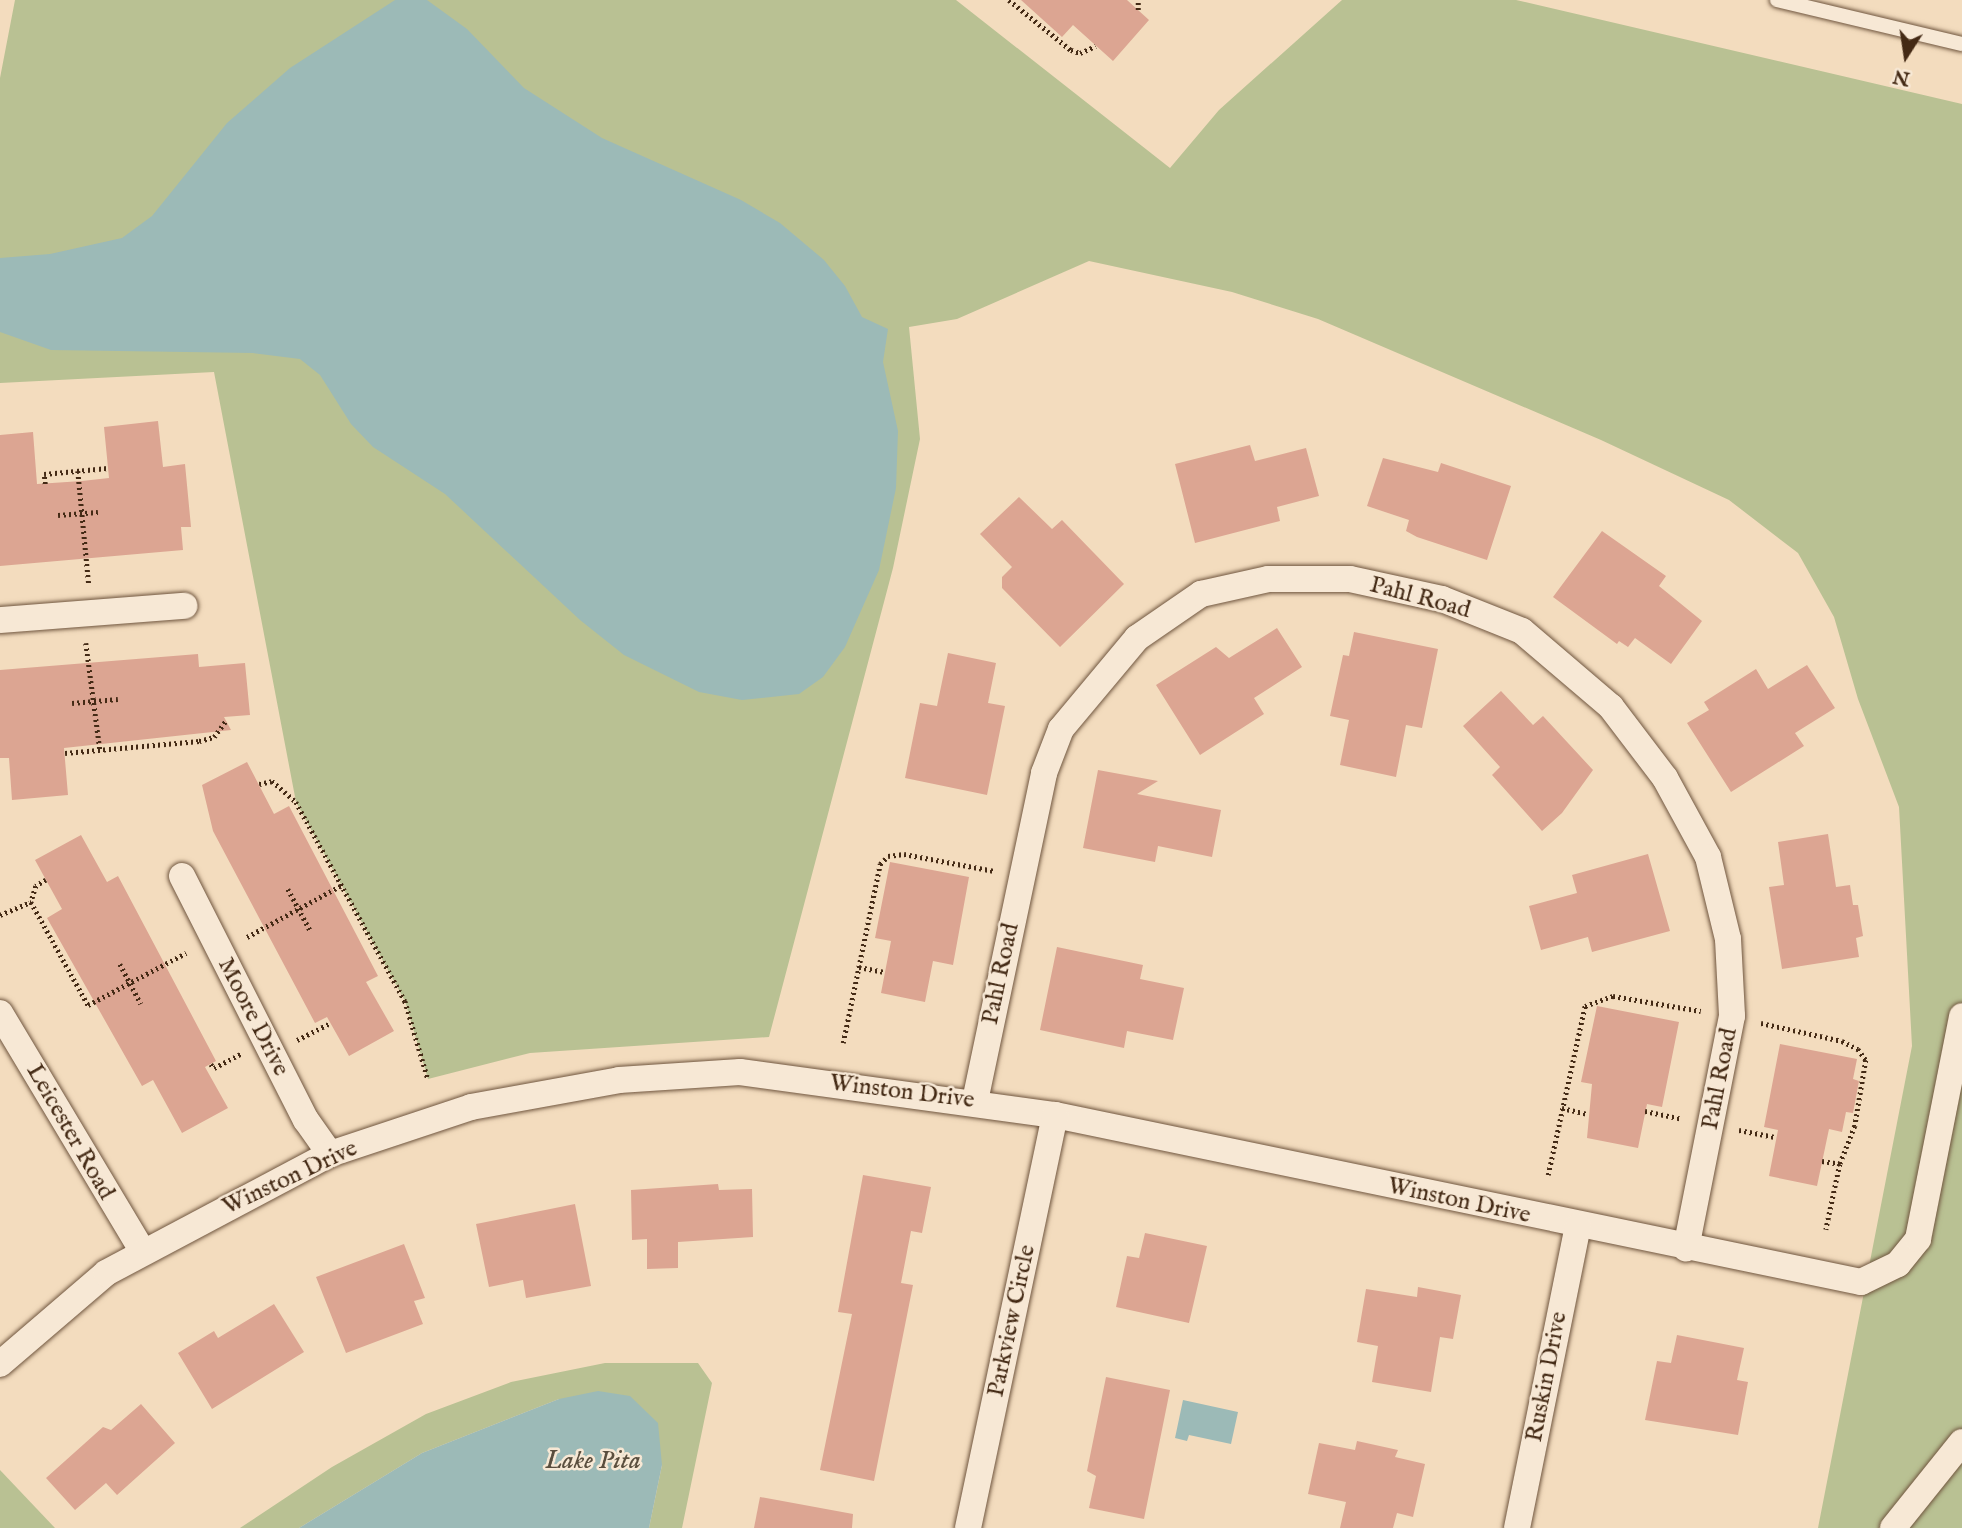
<!DOCTYPE html>
<style>
body{margin:0}
#map{position:relative;width:1962px;height:1528px;overflow:hidden;background:#f3dcbe;font-family:"IM FELL English",serif}
div>[style]{position:absolute}
[style*='--x']{left:calc(var(--x)*1px);top:calc(var(--y)*1px);width:calc(var(--w)*1px);rotate:calc(var(--a)*1deg)}
.green>*{inset:0;background:#b9c193}
.water>*{inset:0;background:#9cbab7}
.building>*{inset:0;background:#dca592}
.path>*{height:4.5px;margin-top:-2.25px;transform-origin:0;background:repeating-linear-gradient(90deg,#442a15 0 2px,transparent 0 5.5px)}
.roads{filter:drop-shadow(0 0 2px #70563f) drop-shadow(0 0 2px #70563f)}
.service>*{height:14px;margin:-7px;padding:0 7px;transform-origin:7px;border-radius:7px;background:#f7e8d5}
.minor>*{height:26px;margin:-13px;padding:0 13px;transform-origin:13px;border-radius:13px;background:#f7e8d5}
span{translate:-50% -50%;white-space:nowrap;text-align:center;line-height:1.15;-webkit-text-stroke:5px #f7e8d5;paint-order:stroke}
.street-label{font-size:24px;color:#442a15}
.water-label{font-size:26px;color:#5a4e3e;font-style:italic}
.north{position:absolute;left:1871px;top:21px;width:70px;height:70px;-webkit-text-stroke:5px #f7e8d5;paint-order:stroke;rotate:192deg;font-size:19px;font-weight:700;line-height:28px;text-align:center;color:#442a15}
.north::after{content:'';display:block;margin:auto;width:24px;height:32px;background:#442a15;clip-path:polygon(50% 0,100% 100%,50% 72%,0 100%)}
</style>
<div id="map">
<div class="green">
<div style="clip-path:polygon(15px 0,956px 0,1170px 168px,1219px 110px,1342px 0,1516px 0,1962px 104px,1962px 1528px,1818px 1528px,1912px 1046px,1899px 807px,1858px 699px,1834px 617px,1798px 553px,1729px 500px,1601px 440px,1318px 319px,1232px 292px,1089px 261px,957px 319px,909px 327px,920px 439px,893px 568px,769px 1037px,530px 1053px,428px 1079px,405px 1001px,296px 802px,214px 372px,0 383px,0 78px)"></div>
<div style="clip-path:polygon(605px 1363px,698px 1363px,712px 1383px,682px 1528px,649px 1528px,662px 1465px,559px 1399px,422px 1453px,299px 1528px,240px 1528px,332px 1467px,426px 1414px,511px 1382px)"></div>
<div style="clip-path:polygon(0 1470px,55px 1528px,0 1528px)"></div>
</div>
<div class="water">
<div style="clip-path:polygon(395px 0,427px 0,467px 29px,524px 88px,602px 138px,741px 200px,780px 223px,824px 260px,845px 286px,862px 317px,888px 329px,883px 362px,898px 431px,896px 488px,879px 570px,845px 647px,823px 677px,799px 694px,742px 700px,699px 692px,624px 655px,580px 620px,445px 494px,373px 447px,351px 424px,320px 375px,300px 359px,253px 353px,51px 350px,0 332px,0 258px,50px 254px,122px 238px,152px 216px,227px 123px,290px 68px)"></div>
<div style="clip-path:polygon(598px 1391px,630px 1396px,658px 1423px,662px 1465px,649px 1528px,299px 1528px,422px 1453px,559px 1399px)"></div>
<div style="clip-path:polygon(1183px 1400px,1238px 1412px,1231px 1444px,1189px 1435px,1187px 1441px,1175px 1438px)"></div>
</div>
<div class="building">
<div style="clip-path:polygon(1021px 0,1127px 0,1149px 20px,1113px 61px,1073px 25px,1062px 37px)"></div>
<div style="clip-path:polygon(158px 421px,163px 467px,185px 464px,191px 527px,181px 527px,183px 550px,0 566px,0 435px,33px 432px,37px 484px,82px 481px,109px 478px,104px 427px)"></div>
<div style="clip-path:polygon(1250px 445px,1255px 461px,1306px 448px,1319px 496px,1277px 507px,1280px 521px,1195px 543px,1175px 464px)"></div>
<div style="clip-path:polygon(1383px 458px,1438px 472px,1441px 463px,1511px 486px,1487px 560px,1417px 537px,1406px 531px,1409px 520px,1367px 506px)"></div>
<div style="clip-path:polygon(1019px 497px,1052px 529px,1062px 520px,1124px 584px,1060px 647px,1002px 588px,1002px 577px,1012px 567px,980px 534px)"></div>
<div style="clip-path:polygon(1602px 531px,1666px 576px,1659px 586px,1702px 621px,1671px 664px,1635px 638px,1628px 647px,1619px 641px,1617px 644px,1553px 597px)"></div>
<div style="clip-path:polygon(1277px 628px,1302px 667px,1254px 698px,1264px 714px,1200px 755px,1156px 685px,1216px 647px,1229px 658px)"></div>
<div style="clip-path:polygon(1354px 632px,1438px 649px,1422px 728px,1406px 725px,1396px 777px,1340px 765px,1349px 720px,1330px 716px,1343px 655px,1349px 656px)"></div>
<div style="clip-path:polygon(948px 653px,996px 663px,988px 703px,1005px 706px,987px 795px,905px 778px,920px 703px,937px 706px)"></div>
<div style="clip-path:polygon(198px 654px,199px 667px,245px 663px,250px 715px,224px 717px,231px 730px,64px 748px,68px 795px,12px 800px,9px 758px,0 758px,0 670px)"></div>
<div style="clip-path:polygon(1807px 665px,1835px 708px,1795px 733px,1804px 746px,1731px 792px,1687px 723px,1709px 710px,1704px 702px,1756px 669px,1768px 689px)"></div>
<div style="clip-path:polygon(1501px 691px,1533px 725px,1543px 716px,1593px 770px,1562px 813px,1542px 831px,1492px 775px,1500px 767px,1463px 726px)"></div>
<div style="clip-path:polygon(247px 762px,274px 814px,289px 806px,378px 976px,366px 982px,394px 1031px,349px 1056px,327px 1017px,315px 1023px,213px 831px,202px 785px)"></div>
<div style="clip-path:polygon(1098px 770px,1158px 781px,1137px 794px,1221px 810px,1212px 857px,1158px 846px,1155px 862px,1083px 848px)"></div>
<div style="clip-path:polygon(1828px 834px,1836px 887px,1850px 885px,1853px 905px,1858px 905px,1863px 936px,1856px 938px,1859px 957px,1782px 969px,1769px 887px,1784px 885px,1778px 842px)"></div>
<div style="clip-path:polygon(81px 835px,107px 882px,118px 876px,216px 1061px,205px 1067px,228px 1108px,182px 1133px,153px 1080px,142px 1086px,47px 918px,62px 909px,35px 860px)"></div>
<div style="clip-path:polygon(1648px 854px,1670px 931px,1592px 952px,1588px 937px,1541px 950px,1529px 906px,1577px 893px,1572px 875px)"></div>
<div style="clip-path:polygon(890px 862px,969px 877px,953px 965px,933px 961px,925px 1002px,881px 993px,891px 941px,875px 938px)"></div>
<div style="clip-path:polygon(1057px 947px,1143px 965px,1140px 979px,1184px 988px,1173px 1040px,1127px 1031px,1124px 1048px,1040px 1030px)"></div>
<div style="clip-path:polygon(1597px 1006px,1679px 1022px,1662px 1107px,1647px 1104px,1638px 1148px,1587px 1138px,1592px 1084px,1581px 1082px)"></div>
<div style="clip-path:polygon(1780px 1044px,1857px 1059px,1853px 1079px,1859px 1081px,1853px 1113px,1846px 1112px,1842px 1132px,1829px 1129px,1817px 1186px,1769px 1176px,1778px 1130px,1764px 1127px)"></div>
<div style="clip-path:polygon(863px 1175px,931px 1187px,922px 1233px,911px 1231px,901px 1283px,913px 1285px,874px 1481px,820px 1470px,852px 1314px,838px 1312px)"></div>
<div style="clip-path:polygon(718px 1184px,719px 1190px,752px 1189px,753px 1237px,678px 1242px,678px 1268px,647px 1269px,647px 1239px,632px 1240px,631px 1190px)"></div>
<div style="clip-path:polygon(575px 1204px,591px 1286px,526px 1298px,523px 1280px,489px 1287px,476px 1224px)"></div>
<div style="clip-path:polygon(1145px 1233px,1207px 1246px,1189px 1323px,1116px 1307px,1127px 1256px,1139px 1258px)"></div>
<div style="clip-path:polygon(404px 1244px,425px 1298px,414px 1301px,423px 1324px,346px 1353px,316px 1277px)"></div>
<div style="clip-path:polygon(1418px 1287px,1461px 1295px,1453px 1339px,1440px 1337px,1431px 1392px,1372px 1382px,1378px 1346px,1357px 1342px,1366px 1289px,1417px 1297px)"></div>
<div style="clip-path:polygon(274px 1304px,304px 1352px,212px 1409px,178px 1353px,214px 1331px,218px 1338px)"></div>
<div style="clip-path:polygon(1677px 1335px,1744px 1348px,1737px 1380px,1748px 1382px,1738px 1435px,1645px 1420px,1657px 1361px,1671px 1363px)"></div>
<div style="clip-path:polygon(1106px 1377px,1170px 1390px,1144px 1519px,1089px 1508px,1096px 1476px,1087px 1471px)"></div>
<div style="clip-path:polygon(141px 1404px,175px 1443px,117px 1495px,106px 1483px,75px 1510px,46px 1478px,103px 1427px,111px 1430px)"></div>
<div style="clip-path:polygon(1357px 1441px,1398px 1450px,1395px 1457px,1425px 1464px,1413px 1517px,1397px 1513px,1393px 1528px,1340px 1528px,1346px 1502px,1308px 1494px,1319px 1443px,1355px 1450px)"></div>
<div style="clip-path:polygon(760px 1497px,853px 1514px,852px 1528px,754px 1528px)"></div>
</div>
<div class="path">
<div style="--x:1009;--y:0;--w:80;--a:38.9"></div>
<div style="--x:1071;--y:50;--w:9;--a:18"></div>
<div style="--x:1080;--y:53;--w:17;--a:-24"></div>
<div style="--x:1138;--y:10;--w:10;--a:-90"></div>
<div style="--x:78;--y:471;--w:115;--a:84.5"></div>
<div style="--x:45;--y:484;--w:10;--a:-96"></div>
<div style="--x:44;--y:474;--w:64;--a:-5.4"></div>
<div style="--x:58;--y:515;--w:40;--a:-4.3"></div>
<div style="--x:86;--y:643;--w:108;--a:82.5"></div>
<div style="--x:72;--y:703;--w:46;--a:-5"></div>
<div style="--x:65;--y:753;--w:135;--a:-5.1"></div>
<div style="--x:199;--y:741;--w:16;--a:-15"></div>
<div style="--x:214;--y:737;--w:19;--a:-54"></div>
<div style="--x:259;--y:784;--w:13;--a:-13"></div>
<div style="--x:272;--y:781;--w:32;--a:41"></div>
<div style="--x:296;--y:802;--w:227;--a:61.3"></div>
<div style="--x:405;--y:1001;--w:81;--a:73.6"></div>
<div style="--x:46;--y:880;--w:12;--a:149"></div>
<div style="--x:36;--y:886;--w:17;--a:107"></div>
<div style="--x:31;--y:902;--w:118;--a:61"></div>
<div style="--x:88;--y:1005;--w:111;--a:-28"></div>
<div style="--x:288;--y:889;--w:47;--a:61.8"></div>
<div style="--x:0;--y:915;--w:34;--a:-23"></div>
<div style="--x:247;--y:937;--w:108;--a:-28.7"></div>
<div style="--x:120;--y:964;--w:45;--a:62.3"></div>
<div style="--x:859;--y:967;--w:26;--a:11"></div>
<div style="--x:1761;--y:1023;--w:83;--a:12.5"></div>
<div style="--x:1842;--y:1041;--w:18;--a:27"></div>
<div style="--x:1858;--y:1049;--w:14;--a:54"></div>
<div style="--x:1866;--y:1060;--w:67;--a:99.5"></div>
<div style="--x:1855;--y:1126;--w:41;--a:111.5"></div>
<div style="--x:1840;--y:1164;--w:67;--a:102"></div>
<div style="--x:297;--y:1040;--w:38;--a:-27"></div>
<div style="--x:843;--y:1043;--w:183;--a:-78.3"></div>
<div style="--x:880;--y:864;--w:11;--a:-45"></div>
<div style="--x:888;--y:856;--w:16;--a:-7"></div>
<div style="--x:904;--y:854;--w:92;--a:10.7"></div>
<div style="--x:211;--y:1064;--w:5;--a:53"></div>
<div style="--x:214;--y:1068;--w:30;--a:-28"></div>
<div style="--x:1562;--y:1108;--w:27;--a:13"></div>
<div style="--x:1645;--y:1111;--w:38;--a:12"></div>
<div style="--x:1739;--y:1130;--w:38;--a:11"></div>
<div style="--x:1822;--y:1161;--w:18;--a:9"></div>
<div style="--x:1548;--y:1175;--w:173;--a:-77.7"></div>
<div style="--x:1585;--y:1006;--w:30;--a:-20"></div>
<div style="--x:1613;--y:996;--w:89;--a:9.7"></div>
</div>
<div class="roads">
<div class="service">
<div style="--x:1777;--y:0;--w:190;--a:13.4"></div>
</div>
<div class="minor">
<div style="--x:0;--y:620;--w:185;--a:-4.4"></div>
<div style="--x:182;--y:876;--w:274;--a:63.1"></div>
<div style="--x:306;--y:1120;--w:42;--a:54.8"></div>
<div style="--x:0;--y:1013;--w:276;--a:59.1"></div>
<div style="--x:975;--y:1101;--w:335;--a:-78.1"></div>
<div style="--x:1044;--y:773;--w:47;--a:-68.9"></div>
<div style="--x:1061;--y:729;--w:119;--a:-50.1"></div>
<div style="--x:1137;--y:638;--w:78;--a:-34.5"></div>
<div style="--x:1201;--y:594;--w:69;--a:-12.6"></div>
<div style="--x:1268;--y:579;--w:82;--a:0"></div>
<div style="--x:1350;--y:579;--w:94;--a:12.3"></div>
<div style="--x:1442;--y:599;--w:86;--a:21.8"></div>
<div style="--x:1522;--y:631;--w:117;--a:40.5"></div>
<div style="--x:1611;--y:707;--w:89;--a:52.7"></div>
<div style="--x:1665;--y:778;--w:90;--a:61.4"></div>
<div style="--x:1708;--y:857;--w:84;--a:76.3"></div>
<div style="--x:1728;--y:939;--w:77;--a:87"></div>
<div style="--x:1732;--y:1016;--w:237;--a:101.2"></div>
<div style="--x:0;--y:1364;--w:140;--a:-40.6"></div>
<div style="--x:106;--y:1273;--w:254;--a:-28"></div>
<div style="--x:330;--y:1154;--w:149;--a:-18.4"></div>
<div style="--x:471;--y:1107;--w:150;--a:-10.3"></div>
<div style="--x:619;--y:1080;--w:121;--a:-3.8"></div>
<div style="--x:740;--y:1072;--w:318;--a:7.8"></div>
<div style="--x:1055;--y:1115;--w:823;--a:11.71"></div>
<div style="--x:1861;--y:1282;--w:41;--a:-25.9"></div>
<div style="--x:1898;--y:1264;--w:32;--a:-51"></div>
<div style="--x:1918;--y:1239;--w:227;--a:-78.8"></div>
<div style="--x:968;--y:1528;--w:422;--a:-78.1"></div>
<div style="--x:1517;--y:1528;--w:308;--a:-78.6"></div>
<div style="--x:1893;--y:1528;--w:110;--a:-51.3"></div>
</div>
</div>
<div class="street-label">
<span style="left:1420px;top:598px;rotate:15deg">Pahl Road</span>
<span style="left:1001px;top:974px;rotate:-78deg">Pahl Road</span>
<span style="left:253px;top:1017px;rotate:63deg">Moore Drive</span>
<span style="left:1720px;top:1079px;rotate:-79deg">Pahl Road</span>
<span style="left:902px;top:1092px;rotate:7deg">Winston Drive</span>
<span style="left:70px;top:1132px;rotate:60deg">Leicester Road</span>
<span style="left:290px;top:1178px;rotate:-25deg">Winston Drive</span>
<span style="left:1459px;top:1201px;rotate:12deg">Winston Drive</span>
<span style="left:1012px;top:1321px;rotate:-78deg">Parkview Circle</span>
<span style="left:1547px;top:1377px;rotate:-79deg">Ruskin Drive</span>
</div>
<div class="water-label">
<span style="left:593px;top:1461px">Lake Pita</span>
</div>
<div class="north">N</div>
</div>
